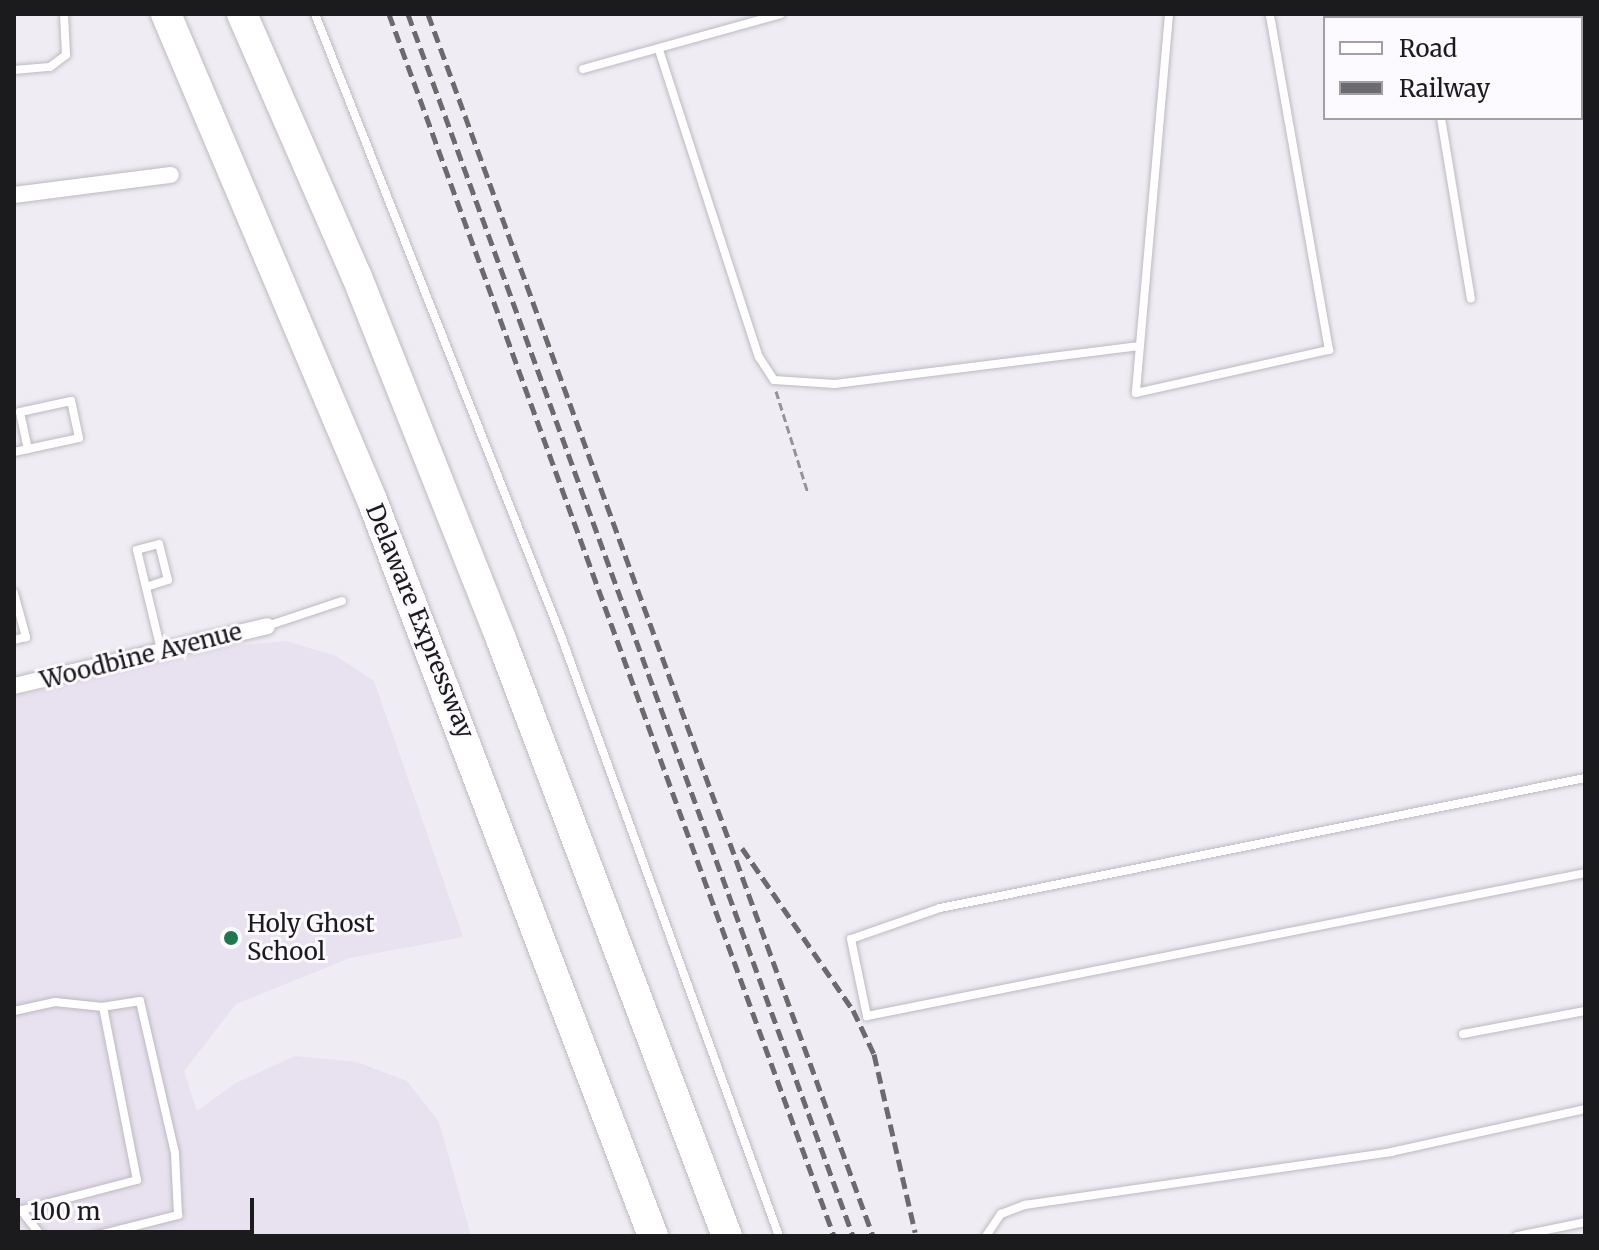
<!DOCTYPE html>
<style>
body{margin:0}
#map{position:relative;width:1599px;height:1250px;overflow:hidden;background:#efecf3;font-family:Merriweather,serif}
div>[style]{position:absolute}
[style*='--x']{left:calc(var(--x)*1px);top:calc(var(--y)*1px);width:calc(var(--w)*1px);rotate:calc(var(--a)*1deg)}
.built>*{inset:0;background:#e8e1ef}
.path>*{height:3px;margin-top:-1.5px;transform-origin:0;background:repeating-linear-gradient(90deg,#959398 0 8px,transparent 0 12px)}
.roads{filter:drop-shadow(0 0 2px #bcb9c0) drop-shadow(0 0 2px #bcb9c0)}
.lane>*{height:8px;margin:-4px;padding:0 4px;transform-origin:4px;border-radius:4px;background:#fff}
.street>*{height:16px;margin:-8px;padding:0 8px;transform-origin:8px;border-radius:8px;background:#fff}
.highway>*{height:30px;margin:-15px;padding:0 15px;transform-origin:15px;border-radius:15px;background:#fff}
.rail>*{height:5px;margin-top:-2.5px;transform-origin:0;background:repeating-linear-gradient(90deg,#6b6a6d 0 12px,transparent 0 18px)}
.dots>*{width:22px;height:22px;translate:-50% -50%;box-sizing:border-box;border:4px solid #fcfafe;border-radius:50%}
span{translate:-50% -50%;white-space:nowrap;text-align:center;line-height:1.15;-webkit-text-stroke:6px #fcfafe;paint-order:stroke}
.street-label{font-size:24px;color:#1b1a1c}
.poi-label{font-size:24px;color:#1b1a1c}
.left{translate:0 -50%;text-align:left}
.frame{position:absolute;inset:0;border:16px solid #1b1a1c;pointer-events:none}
.legend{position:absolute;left:1323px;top:16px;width:260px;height:104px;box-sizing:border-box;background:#fcfafe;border:2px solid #a2a0a4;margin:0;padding:10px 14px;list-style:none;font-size:24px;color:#1b1a1c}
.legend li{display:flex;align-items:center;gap:16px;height:40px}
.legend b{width:40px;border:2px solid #a2a0a4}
.scale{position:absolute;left:16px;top:1198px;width:238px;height:36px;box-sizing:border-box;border:4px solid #1b1a1c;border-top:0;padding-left:10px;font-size:24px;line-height:28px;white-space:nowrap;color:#1b1a1c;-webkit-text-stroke:6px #fcfafe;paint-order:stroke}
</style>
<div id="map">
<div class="built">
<div style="clip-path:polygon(286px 641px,336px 656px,374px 681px,463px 937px,350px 958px,236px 1004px,184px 1071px,197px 1111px,236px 1083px,295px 1056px,357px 1062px,407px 1081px,439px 1122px,471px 1236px,14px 1236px,14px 697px,233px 646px)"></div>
</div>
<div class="path">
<div style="--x:776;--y:391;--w:107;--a:72.6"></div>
</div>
<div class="roads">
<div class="lane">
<div style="--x:315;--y:14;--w:666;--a:68.41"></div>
<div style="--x:560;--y:633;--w:642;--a:70.04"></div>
<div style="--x:1169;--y:14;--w:380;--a:95"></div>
<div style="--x:1136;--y:393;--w:198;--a:-12.6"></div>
<div style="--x:1329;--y:350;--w:341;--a:-100"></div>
<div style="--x:1424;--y:14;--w:4;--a:76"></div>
<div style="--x:659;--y:50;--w:323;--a:72"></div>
<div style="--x:759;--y:357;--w:27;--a:57"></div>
<div style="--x:774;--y:380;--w:61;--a:3.8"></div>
<div style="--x:835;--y:384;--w:307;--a:-7.1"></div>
<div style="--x:583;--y:69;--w:205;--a:-15.5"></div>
<div style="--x:14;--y:70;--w:36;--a:-5"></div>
<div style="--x:50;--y:67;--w:20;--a:-37"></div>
<div style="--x:66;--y:55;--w:41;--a:-92.8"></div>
<div style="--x:1441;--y:118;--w:183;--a:80.6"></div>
<div style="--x:14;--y:452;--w:66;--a:-12.2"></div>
<div style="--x:79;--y:438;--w:38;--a:-102"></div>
<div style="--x:71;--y:401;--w:52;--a:167.8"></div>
<div style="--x:20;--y:412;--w:38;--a:78"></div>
<div style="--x:146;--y:587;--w:23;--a:-18"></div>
<div style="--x:168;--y:580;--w:37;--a:-104"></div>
<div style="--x:159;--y:544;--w:23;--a:165"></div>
<div style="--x:137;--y:550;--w:103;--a:76.5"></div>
<div style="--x:14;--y:593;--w:46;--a:74.7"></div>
<div style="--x:26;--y:637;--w:12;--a:166"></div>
<div style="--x:267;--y:626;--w:79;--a:-18.4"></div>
<div style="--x:1585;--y:778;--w:658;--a:168.6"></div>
<div style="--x:940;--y:908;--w:94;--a:160.8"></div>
<div style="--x:851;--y:939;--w:79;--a:78.3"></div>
<div style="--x:867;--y:1016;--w:732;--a:-11.26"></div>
<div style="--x:14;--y:1011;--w:42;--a:-12.4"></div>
<div style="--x:55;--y:1002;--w:48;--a:5.9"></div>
<div style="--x:103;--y:1007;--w:176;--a:78.9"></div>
<div style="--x:137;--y:1180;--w:127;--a:165.4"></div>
<div style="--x:1463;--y:1034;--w:124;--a:-10.7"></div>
<div style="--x:21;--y:1210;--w:33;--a:52"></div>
<div style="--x:95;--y:1236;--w:86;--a:-14.2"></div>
<div style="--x:178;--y:1215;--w:62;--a:-92.8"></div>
<div style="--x:175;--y:1153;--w:156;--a:-103"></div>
<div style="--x:140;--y:1001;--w:37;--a:171"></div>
<div style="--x:986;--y:1236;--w:27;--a:-56"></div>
<div style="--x:1001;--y:1214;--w:26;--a:-21"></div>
<div style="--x:1025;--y:1205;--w:370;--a:-8.2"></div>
<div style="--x:1391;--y:1152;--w:199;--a:-12.5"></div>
<div style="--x:1517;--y:1236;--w:69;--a:-11.6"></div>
</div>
<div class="street">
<div style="--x:14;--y:195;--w:158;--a:-7.3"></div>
<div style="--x:14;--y:686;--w:260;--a:-13.3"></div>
</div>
<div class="highway">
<div style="--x:166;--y:14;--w:528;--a:67.03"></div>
<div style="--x:372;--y:500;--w:788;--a:69.1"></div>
<div style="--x:242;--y:14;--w:287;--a:66.4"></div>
<div style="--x:357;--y:277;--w:390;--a:68.3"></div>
<div style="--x:501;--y:639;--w:638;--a:69.27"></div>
</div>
</div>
<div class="rail">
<div style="--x:389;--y:14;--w:1301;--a:69.99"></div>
<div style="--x:408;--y:14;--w:1301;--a:69.99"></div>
<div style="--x:428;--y:14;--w:1301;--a:69.99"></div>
<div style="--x:742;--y:848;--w:196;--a:55.6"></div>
<div style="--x:853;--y:1010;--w:49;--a:64.5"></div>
<div style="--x:874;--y:1054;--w:183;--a:77"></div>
</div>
<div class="dots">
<div style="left:231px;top:938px;background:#1f784d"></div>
</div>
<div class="street-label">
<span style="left:420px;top:621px;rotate:68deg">Delaware Expressway</span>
<span style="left:141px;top:656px;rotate:-14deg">Woodbine Avenue</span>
</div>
<div class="poi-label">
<span class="left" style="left:247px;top:938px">Holy Ghost<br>School</span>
</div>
<div class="frame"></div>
<ul class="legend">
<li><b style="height:10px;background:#fff"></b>Road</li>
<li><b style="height:10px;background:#6b6a6d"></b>Railway</li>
</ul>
<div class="scale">100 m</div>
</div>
